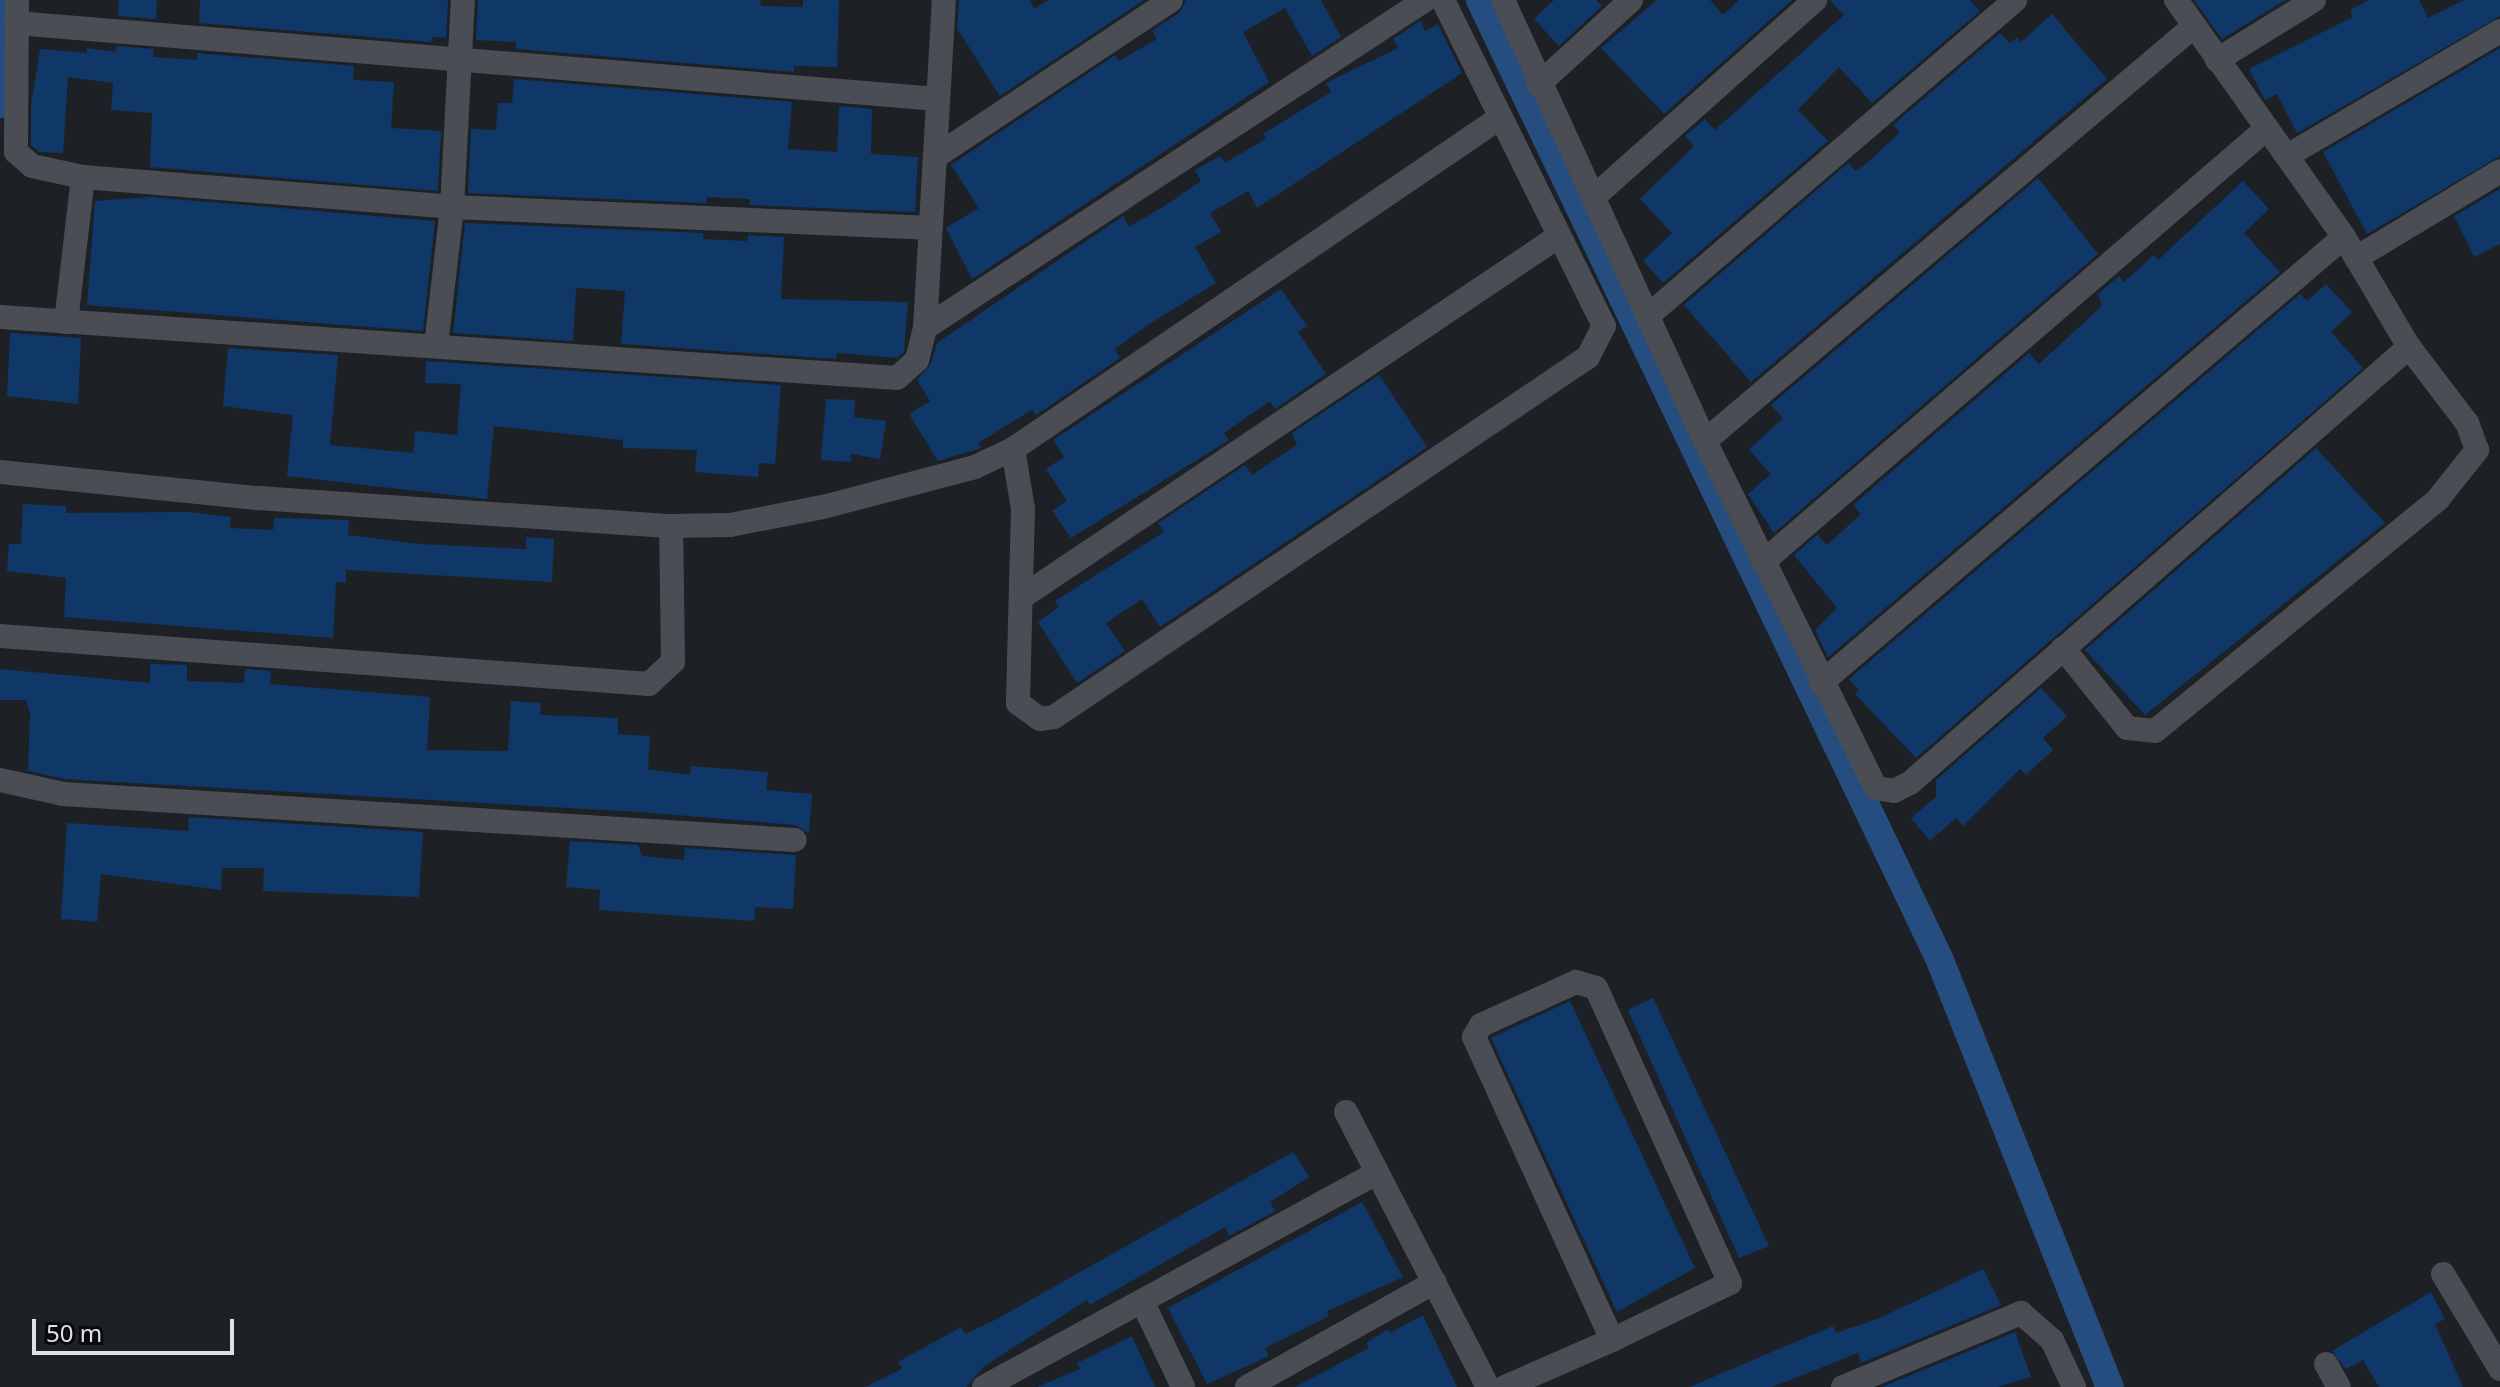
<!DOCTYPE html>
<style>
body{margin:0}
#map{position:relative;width:2500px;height:1387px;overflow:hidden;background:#1d2126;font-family:"Noto Sans",sans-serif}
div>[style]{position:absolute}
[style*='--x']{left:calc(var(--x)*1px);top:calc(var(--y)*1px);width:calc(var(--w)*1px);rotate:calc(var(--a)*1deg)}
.canal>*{height:28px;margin:-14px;padding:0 14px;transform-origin:14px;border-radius:14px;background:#254d7f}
.building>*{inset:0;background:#0f3868}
.street>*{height:24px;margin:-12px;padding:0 12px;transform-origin:12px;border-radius:12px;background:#4a4e54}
span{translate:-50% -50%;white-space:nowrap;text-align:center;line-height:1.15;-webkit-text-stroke:8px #090a0c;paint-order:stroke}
.scale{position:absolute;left:32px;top:1319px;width:202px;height:36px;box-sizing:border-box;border:4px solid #dfe1e5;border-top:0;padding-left:10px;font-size:24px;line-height:28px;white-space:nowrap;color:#dfe1e5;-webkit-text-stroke:6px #090a0c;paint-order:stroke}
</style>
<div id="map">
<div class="canal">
<div style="--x:1480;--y:0;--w:1062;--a:64.4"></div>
<div style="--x:1939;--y:958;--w:462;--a:68.3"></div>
<div style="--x:0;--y:104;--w:104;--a:-88.9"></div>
</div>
<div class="building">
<div style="clip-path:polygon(119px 0,157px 0,156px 19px,118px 16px)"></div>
<div style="clip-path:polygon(200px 0,448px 0,446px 38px,432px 37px,431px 42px,199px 23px)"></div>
<div style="clip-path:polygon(478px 0,761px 0,760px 6px,803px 7px,803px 0,839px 0,837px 67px,794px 66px,794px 72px,516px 49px,516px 42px,476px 40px)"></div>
<div style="clip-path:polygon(959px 0,1030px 0,1034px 9px,1049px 0,1144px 0,1000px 96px,957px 28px)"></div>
<div style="clip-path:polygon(1186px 0,1321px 0,1341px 37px,1312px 56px,1285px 8px,1243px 32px,1269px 82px,972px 279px,946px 228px,979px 208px,951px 165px,1115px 55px,1119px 61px,1157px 39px,1152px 31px,1180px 12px)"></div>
<div style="clip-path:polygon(1554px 0,1596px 0,1602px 6px,1559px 46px,1534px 19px)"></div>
<div style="clip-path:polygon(1657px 0,1710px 0,1723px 15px,1739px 0,1792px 0,1664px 114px,1601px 48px)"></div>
<div style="clip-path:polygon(1830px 0,1970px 0,1980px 11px,1872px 103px,1839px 67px,1798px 110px,1828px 141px,1663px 283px,1643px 261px,1672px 233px,1640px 199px,1694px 146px,1685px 136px,1705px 119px,1715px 130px,1844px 15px)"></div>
<div style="clip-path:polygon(2194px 0,2285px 0,2222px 39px)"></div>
<div style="clip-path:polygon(2369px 0,2419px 0,2428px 18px,2464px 0,2500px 0,2500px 16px,2297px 133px,2277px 94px,2265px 100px,2249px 69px,2353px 17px,2350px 10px)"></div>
<div style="clip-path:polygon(2052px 14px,2107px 79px,1751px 382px,1684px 305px,1848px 163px,1855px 171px,1865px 165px,1900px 132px,1893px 125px,2000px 33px,2010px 43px,2017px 38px,2021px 42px)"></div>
<div style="clip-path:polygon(1420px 21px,1425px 31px,1438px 24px,1462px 73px,1257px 208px,1248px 191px,1210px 213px,1221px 232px,1195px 247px,1216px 283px,1146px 326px,1115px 349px,1120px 358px,1036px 415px,1032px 410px,978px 443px,981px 448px,938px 461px,909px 414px,930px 401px,917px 380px,931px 364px,937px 343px,1123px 216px,1129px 227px,1166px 205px,1201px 181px,1195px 170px,1220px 156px,1225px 163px,1266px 139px,1263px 134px,1331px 92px,1326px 83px,1398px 48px,1393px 39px)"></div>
<div style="clip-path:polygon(116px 46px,154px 49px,153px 57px,197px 60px,197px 53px,354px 66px,353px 80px,394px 82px,391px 128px,441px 131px,438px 191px,150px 167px,152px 113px,111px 110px,113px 83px,68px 77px,63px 153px,39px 152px,31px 145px,31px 105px,40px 49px,86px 53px,87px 48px,115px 52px)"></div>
<div style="clip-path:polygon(2500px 48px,2500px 156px,2367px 234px,2323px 152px)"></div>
<div style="clip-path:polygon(514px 79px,792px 102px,788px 149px,837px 152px,839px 106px,872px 109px,871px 154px,918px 157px,915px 212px,750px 205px,750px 199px,707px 197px,706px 203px,468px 193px,471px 129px,496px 130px,498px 103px,512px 103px)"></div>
<div style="clip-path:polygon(2038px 178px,2098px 254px,1774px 533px,1748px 494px,1771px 474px,1749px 450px,1783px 418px,1771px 405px)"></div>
<div style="clip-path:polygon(2243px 181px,2269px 209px,2244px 233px,2280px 272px,1828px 657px,1815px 630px,1837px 608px,1794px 555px,1817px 535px,1827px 545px,1861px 514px,1853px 505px,2029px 353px,2039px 364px,2102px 306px,2098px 294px,2119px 276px,2124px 282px,2154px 255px,2158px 260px)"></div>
<div style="clip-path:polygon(2500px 189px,2500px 244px,2474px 257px,2454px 216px)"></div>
<div style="clip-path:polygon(149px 197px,435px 221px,423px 331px,87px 305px,95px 201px)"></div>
<div style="clip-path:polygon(465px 223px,703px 233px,703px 239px,747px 241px,748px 235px,784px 237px,781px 299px,908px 302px,904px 352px,897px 358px,837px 353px,836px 359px,621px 344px,625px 291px,576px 288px,573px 341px,453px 333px)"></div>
<div style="clip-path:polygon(2326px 284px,2352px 312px,2331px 332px,2363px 368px,1916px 758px,1855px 694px,1859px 690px,1849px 679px,2300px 294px,2307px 301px)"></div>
<div style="clip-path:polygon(1281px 289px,1307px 326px,1298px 332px,1326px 374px,1275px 409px,1270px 401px,1224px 433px,1229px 440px,1071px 538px,1052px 511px,1067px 501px,1046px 469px,1064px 457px,1053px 440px)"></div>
<div style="clip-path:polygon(10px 333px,81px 338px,78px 404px,7px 396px)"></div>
<div style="clip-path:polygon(228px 348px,338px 355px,330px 445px,413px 453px,415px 431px,457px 435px,461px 384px,425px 383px,426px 361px,781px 385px,775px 464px,759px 463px,758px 477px,695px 472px,697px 450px,623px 448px,623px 440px,494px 426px,487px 499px,287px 476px,293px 415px,223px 406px)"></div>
<div style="clip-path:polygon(1379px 375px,1427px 447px,1160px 627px,1142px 599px,1106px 623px,1125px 651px,1077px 683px,1038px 622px,1059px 607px,1055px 601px,1164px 532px,1158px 523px,1245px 465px,1252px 475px,1297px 445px,1292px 433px)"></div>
<div style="clip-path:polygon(826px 399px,855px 400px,854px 417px,886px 421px,880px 459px,851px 454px,851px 462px,821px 460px)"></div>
<div style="clip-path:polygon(2316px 448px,2385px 523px,2145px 715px,2085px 650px)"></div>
<div style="clip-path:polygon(23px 504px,66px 506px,66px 513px,189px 512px,231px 517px,230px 528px,273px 530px,274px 518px,349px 520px,348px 535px,418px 544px,526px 549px,526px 537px,554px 539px,552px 582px,346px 570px,346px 583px,336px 582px,333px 638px,64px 617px,66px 578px,7px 571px,9px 544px,21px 544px)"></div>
<div style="clip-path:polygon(150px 664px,187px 665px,187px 681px,244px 683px,245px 669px,271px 671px,270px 684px,430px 697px,427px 750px,508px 751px,511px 701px,541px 703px,540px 715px,618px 718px,618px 734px,650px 736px,648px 769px,690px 775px,691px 766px,768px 772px,766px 790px,812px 794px,809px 834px,796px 825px,640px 812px,65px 779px,28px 771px,30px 714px,26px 700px,0 700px,0 669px,150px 683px)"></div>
<div style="clip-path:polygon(2041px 688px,2067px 716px,2043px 738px,2053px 750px,2026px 775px,2020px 769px,1963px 826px,1956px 818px,1930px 841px,1911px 818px,1936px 797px,1936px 780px)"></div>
<div style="clip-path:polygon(189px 817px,423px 832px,419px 897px,263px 891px,264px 868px,222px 868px,221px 890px,101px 874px,97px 922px,61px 919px,67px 823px,188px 831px)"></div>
<div style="clip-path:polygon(570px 841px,638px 845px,642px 856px,684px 860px,685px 848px,796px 855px,793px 909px,755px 907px,754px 921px,599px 910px,600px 890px,566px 887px)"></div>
<div style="clip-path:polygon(1653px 998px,1769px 1246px,1739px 1258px,1628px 1010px)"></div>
<div style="clip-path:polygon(1570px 1001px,1695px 1268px,1617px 1312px,1491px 1038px)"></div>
<div style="clip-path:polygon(1293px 1152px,1309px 1177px,1270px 1202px,1275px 1211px,1229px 1236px,1225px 1227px,1090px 1305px,1087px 1300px,983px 1367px,967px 1387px,865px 1387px,902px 1369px,898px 1362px,961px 1327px,965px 1334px,995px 1320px)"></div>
<div style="clip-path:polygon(1362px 1202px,1403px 1277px,1327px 1311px,1329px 1316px,1265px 1348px,1269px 1356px,1207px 1384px,1168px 1308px)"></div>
<div style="clip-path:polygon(1983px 1269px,2001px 1305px,1861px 1363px,1858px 1353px,1772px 1387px,1690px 1387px,1833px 1326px,1836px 1333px,1880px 1318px)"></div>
<div style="clip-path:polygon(2431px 1292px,2445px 1319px,2435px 1324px,2463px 1387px,2379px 1387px,2363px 1360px,2346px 1369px,2332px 1351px)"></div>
<div style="clip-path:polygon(1423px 1315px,1457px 1387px,1295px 1387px,1369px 1348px,1366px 1343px,1388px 1329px,1390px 1333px)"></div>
<div style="clip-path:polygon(2015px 1332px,2031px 1377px,1997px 1387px,1882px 1387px)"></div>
<div style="clip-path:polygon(1132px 1336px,1155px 1387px,1037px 1387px,1080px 1369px,1077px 1363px)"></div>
</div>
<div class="street">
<div style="--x:17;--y:0;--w:152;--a:90.4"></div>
<div style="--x:16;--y:152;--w:21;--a:41"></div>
<div style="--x:32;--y:166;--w:52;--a:12.2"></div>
<div style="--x:83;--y:177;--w:370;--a:4.6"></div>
<div style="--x:452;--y:207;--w:475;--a:2.5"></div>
<div style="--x:1503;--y:0;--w:485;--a:65.4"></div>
<div style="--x:1705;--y:441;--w:387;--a:63.8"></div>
<div style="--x:1876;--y:788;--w:18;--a:9"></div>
<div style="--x:1894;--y:791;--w:18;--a:-27"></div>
<div style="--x:1910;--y:783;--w:663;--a:-41.15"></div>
<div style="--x:16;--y:23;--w:925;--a:4.71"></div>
<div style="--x:2217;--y:60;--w:114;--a:-31.7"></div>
<div style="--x:1538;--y:85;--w:126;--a:-42.4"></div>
<div style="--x:2287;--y:156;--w:247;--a:-30.4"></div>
<div style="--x:935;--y:157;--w:283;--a:-33.6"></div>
<div style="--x:1595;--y:196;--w:295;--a:-41.7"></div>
<div style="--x:2356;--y:258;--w:168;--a:-31.1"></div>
<div style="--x:1649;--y:315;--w:483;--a:-40.7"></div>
<div style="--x:0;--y:317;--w:899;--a:3.89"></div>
<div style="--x:897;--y:378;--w:27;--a:-42"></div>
<div style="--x:917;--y:360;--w:33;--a:-76"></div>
<div style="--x:925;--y:328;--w:329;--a:-86.7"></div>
<div style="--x:66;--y:322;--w:146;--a:-83.3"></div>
<div style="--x:925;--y:328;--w:598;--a:-33.26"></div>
<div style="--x:436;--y:346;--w:140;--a:-83.4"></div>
<div style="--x:452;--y:207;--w:207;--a:-87"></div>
<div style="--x:1705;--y:441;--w:640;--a:-40.31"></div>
<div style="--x:1013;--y:449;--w:61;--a:80.5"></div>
<div style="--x:1023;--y:509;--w:194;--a:91.5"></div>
<div style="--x:1018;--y:703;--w:27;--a:36"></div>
<div style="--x:1040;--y:719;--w:14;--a:-8"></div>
<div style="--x:1054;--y:717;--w:644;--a:-33.99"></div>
<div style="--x:1588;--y:357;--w:35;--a:-63"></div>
<div style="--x:1604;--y:326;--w:364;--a:-116.3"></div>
<div style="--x:0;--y:472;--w:259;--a:5.8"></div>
<div style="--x:258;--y:498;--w:414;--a:3.9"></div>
<div style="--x:671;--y:526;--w:59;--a:-1"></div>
<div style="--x:730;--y:525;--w:95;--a:-11"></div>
<div style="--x:823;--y:507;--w:157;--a:-14.7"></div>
<div style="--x:975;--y:467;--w:42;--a:-25.3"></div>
<div style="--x:1013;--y:449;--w:590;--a:-34.23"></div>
<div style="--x:1763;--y:562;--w:664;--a:-40.72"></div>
<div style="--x:1022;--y:597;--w:643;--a:-33.91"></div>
<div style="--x:0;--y:636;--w:651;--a:4.23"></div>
<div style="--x:649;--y:684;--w:33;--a:-43"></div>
<div style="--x:673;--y:662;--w:136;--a:-90.8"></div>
<div style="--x:2063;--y:648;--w:102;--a:51.3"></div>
<div style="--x:2127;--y:728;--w:28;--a:6"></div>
<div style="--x:2155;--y:731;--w:366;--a:-39.3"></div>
<div style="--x:2438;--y:499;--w:63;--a:-51.5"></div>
<div style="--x:2477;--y:450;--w:29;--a:-110"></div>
<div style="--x:2467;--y:423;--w:96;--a:-127.3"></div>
<div style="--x:2409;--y:347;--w:128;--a:-120.6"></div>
<div style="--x:2344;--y:237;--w:291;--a:-125.3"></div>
<div style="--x:1821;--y:683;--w:687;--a:-40.46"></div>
<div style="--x:0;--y:780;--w:65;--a:12.5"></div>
<div style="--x:63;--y:794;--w:733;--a:3.6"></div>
<div style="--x:1346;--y:1112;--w:309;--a:62.7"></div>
<div style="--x:2443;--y:1274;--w:111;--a:59"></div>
<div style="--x:1143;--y:1303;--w:93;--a:64.5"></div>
<div style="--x:2326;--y:1364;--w:26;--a:61"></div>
<div style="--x:984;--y:1387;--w:447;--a:-28.6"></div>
<div style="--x:1247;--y:1387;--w:215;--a:-29.2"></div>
<div style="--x:1505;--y:1387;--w:117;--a:-23.7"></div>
<div style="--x:1612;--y:1340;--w:131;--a:-25.8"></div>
<div style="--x:1730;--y:1283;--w:324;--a:-114.4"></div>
<div style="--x:1596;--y:988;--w:21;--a:-163"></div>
<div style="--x:1576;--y:982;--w:104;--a:155.6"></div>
<div style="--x:1481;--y:1025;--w:14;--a:120"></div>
<div style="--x:1474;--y:1037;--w:333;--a:65.5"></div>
<div style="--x:1843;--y:1387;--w:193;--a:-22.6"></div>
<div style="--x:2021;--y:1313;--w:41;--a:41.1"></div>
<div style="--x:2052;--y:1340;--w:52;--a:64.9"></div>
</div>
<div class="scale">50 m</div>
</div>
